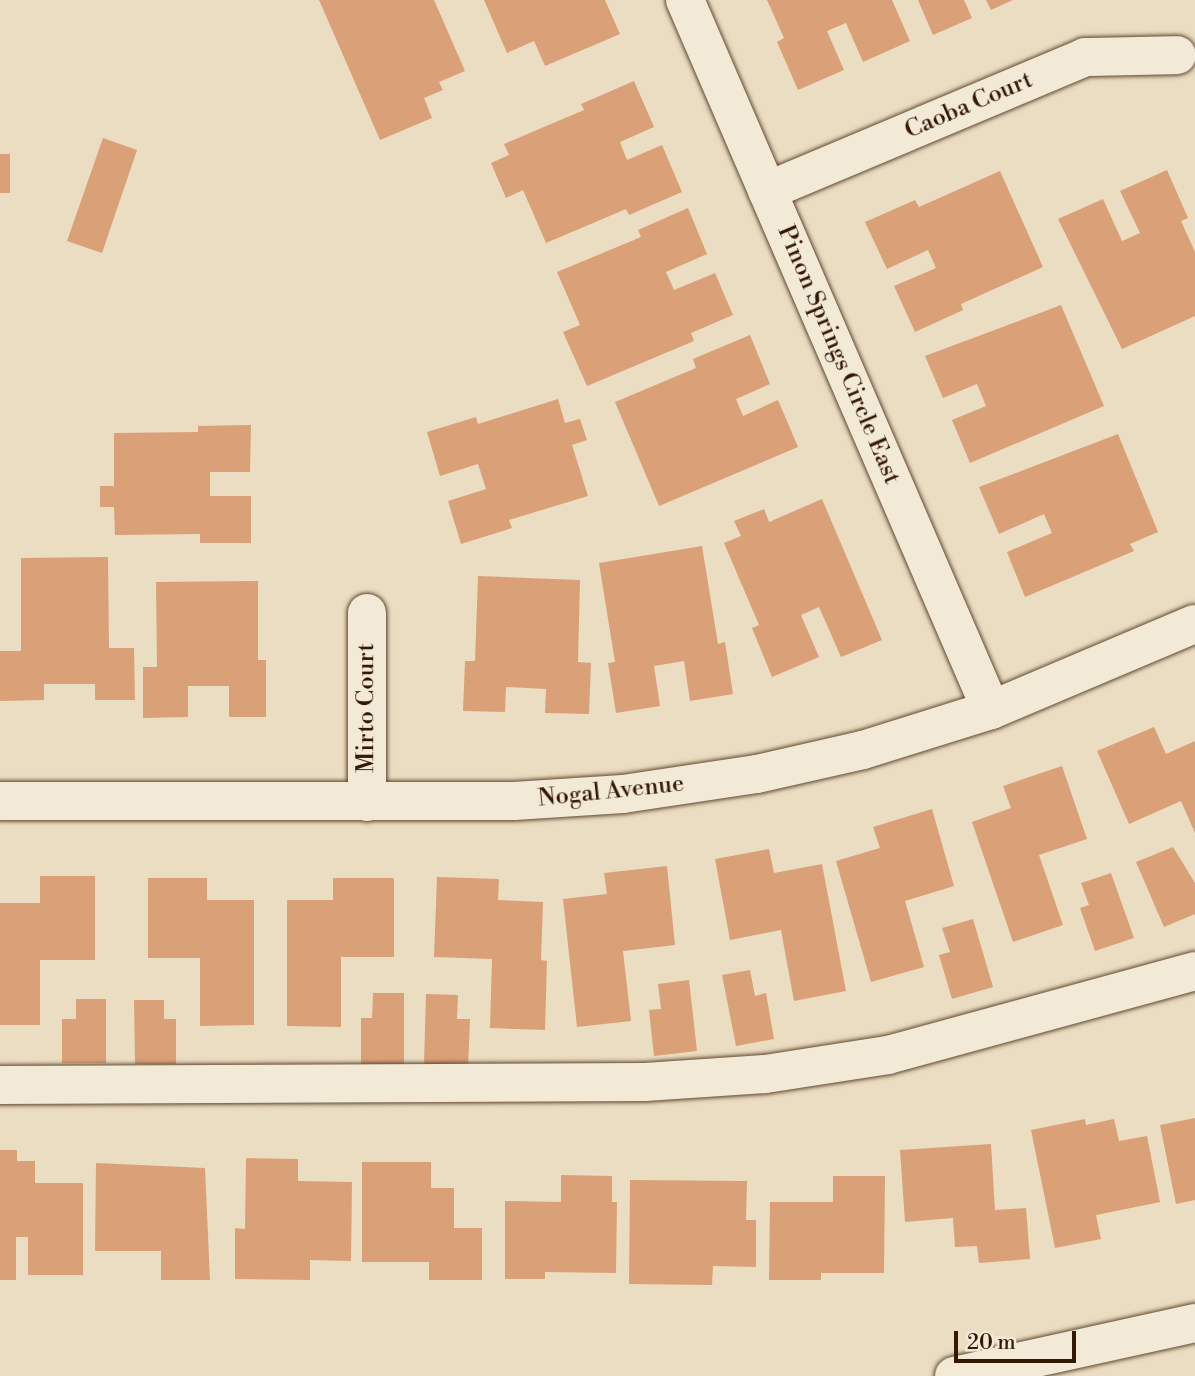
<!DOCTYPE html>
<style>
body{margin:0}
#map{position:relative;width:1195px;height:1376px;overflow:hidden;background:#ebddc1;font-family:"Libre Bodoni",serif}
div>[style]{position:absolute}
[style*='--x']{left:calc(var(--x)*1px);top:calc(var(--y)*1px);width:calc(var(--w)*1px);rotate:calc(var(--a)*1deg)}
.building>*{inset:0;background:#daa078}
.roads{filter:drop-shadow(0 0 2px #614932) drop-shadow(0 0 2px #614932)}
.minor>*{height:38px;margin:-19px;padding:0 19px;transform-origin:19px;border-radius:19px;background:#f2e9d7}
span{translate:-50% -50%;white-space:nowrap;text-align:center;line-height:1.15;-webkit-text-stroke:5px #f2e9d7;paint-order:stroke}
.street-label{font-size:24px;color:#331803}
.scale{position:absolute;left:954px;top:1331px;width:122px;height:32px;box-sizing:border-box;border:4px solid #331803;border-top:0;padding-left:9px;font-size:21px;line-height:24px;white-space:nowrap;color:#331803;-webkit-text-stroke:5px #f2e9d7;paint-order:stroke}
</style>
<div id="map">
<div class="building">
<div style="clip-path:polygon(319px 0,434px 0,465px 71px,439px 82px,443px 90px,424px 98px,432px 118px,380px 140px)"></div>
<div style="clip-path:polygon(484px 0,605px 0,620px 34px,545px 66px,534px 41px,507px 53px)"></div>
<div style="clip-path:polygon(767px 0,892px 0,910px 41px,863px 62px,846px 23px,827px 31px,844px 70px,798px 90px,777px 42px,784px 38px)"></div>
<div style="clip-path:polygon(918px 0,964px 0,972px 18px,933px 35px)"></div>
<div style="clip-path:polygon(986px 0,1013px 0,991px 10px)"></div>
<div style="clip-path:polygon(634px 81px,654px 127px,620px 142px,627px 160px,662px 145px,682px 192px,629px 215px,626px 209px,546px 243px,523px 190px,506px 198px,491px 163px,509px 155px,504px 144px,584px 110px,581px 104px)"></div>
<div style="clip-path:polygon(103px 138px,137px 150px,102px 253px,67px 241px)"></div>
<div style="clip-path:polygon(0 154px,10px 154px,10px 193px,0 193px)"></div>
<div style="clip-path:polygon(1167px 170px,1188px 218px,1181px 221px,1195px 252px,1195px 316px,1122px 349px,1058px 219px,1103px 199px,1122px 241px,1140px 233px,1120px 191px)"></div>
<div style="clip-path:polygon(1000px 171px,1043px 267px,961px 304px,963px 310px,915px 332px,894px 286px,936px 268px,928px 250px,887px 269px,865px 222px,915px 200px,919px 207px)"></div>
<div style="clip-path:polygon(688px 208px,707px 254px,666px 272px,674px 290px,715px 273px,733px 315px,691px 333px,694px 341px,587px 386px,563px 332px,580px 325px,557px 272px,641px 237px,638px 230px)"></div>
<div style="clip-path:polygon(1061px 305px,1104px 406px,970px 463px,952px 420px,986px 406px,977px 384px,943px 398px,925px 356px)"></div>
<div style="clip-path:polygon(750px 335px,770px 384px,736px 399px,743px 416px,778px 400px,798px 447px,659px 506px,615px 402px,696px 368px,693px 359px)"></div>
<div style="clip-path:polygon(558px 399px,565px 423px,580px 419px,587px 440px,572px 445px,588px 496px,509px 520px,512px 528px,461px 544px,448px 501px,486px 489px,478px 464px,440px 476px,427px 432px,476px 417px,478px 424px)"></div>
<div style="clip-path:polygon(251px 425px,250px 472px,210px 472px,210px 496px,251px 496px,251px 543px,200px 543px,200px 534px,115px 535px,114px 507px,100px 507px,100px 486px,114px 486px,114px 433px,198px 432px,198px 426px)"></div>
<div style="clip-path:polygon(1118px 434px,1158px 532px,1130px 544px,1134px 551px,1025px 597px,1007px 552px,1052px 533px,1044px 514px,999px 534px,979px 487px)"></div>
<div style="clip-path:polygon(822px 499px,882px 640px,841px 657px,819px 607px,801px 615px,819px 657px,772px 677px,752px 628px,759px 625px,724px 543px,741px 536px,734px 521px,764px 509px,769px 522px)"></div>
<div style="clip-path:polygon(702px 546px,718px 644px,725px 642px,733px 694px,690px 701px,684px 661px,654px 666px,660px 706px,616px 713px,608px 663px,615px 662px,599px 563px)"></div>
<div style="clip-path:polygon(108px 557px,109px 648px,134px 648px,135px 700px,95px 700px,95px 684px,44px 684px,44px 700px,0 701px,0 651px,21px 651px,21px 558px)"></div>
<div style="clip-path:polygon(478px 576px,580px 580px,578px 662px,591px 663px,589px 714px,545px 713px,546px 689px,506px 687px,505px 712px,463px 711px,465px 661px,475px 661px)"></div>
<div style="clip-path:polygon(258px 581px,258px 660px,266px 660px,266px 717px,229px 717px,229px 686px,188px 686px,188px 717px,143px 718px,143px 667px,157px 667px,156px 582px)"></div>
<div style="clip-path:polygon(1154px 727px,1166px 754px,1195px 741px,1195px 833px,1181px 801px,1129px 824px,1097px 751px)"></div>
<div style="clip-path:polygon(1062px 766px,1087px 839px,1039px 855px,1063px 925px,1013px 942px,972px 822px,1011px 808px,1003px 786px)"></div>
<div style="clip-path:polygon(932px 809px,954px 886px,905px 901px,924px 967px,871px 982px,836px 861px,880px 848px,873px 827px)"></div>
<div style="clip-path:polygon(1173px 847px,1195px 883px,1195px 914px,1164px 927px,1136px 862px)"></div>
<div style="clip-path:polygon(769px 849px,774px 873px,822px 864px,846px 991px,794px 1001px,781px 930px,730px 940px,715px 859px)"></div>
<div style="clip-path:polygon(667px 866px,675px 945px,623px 951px,631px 1021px,577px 1027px,563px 899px,607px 894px,604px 873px)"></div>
<div style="clip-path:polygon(1111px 873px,1134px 938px,1095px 951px,1080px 908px,1089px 905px,1081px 883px)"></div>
<div style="clip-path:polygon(40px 876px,95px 876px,95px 960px,40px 960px,40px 1025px,0 1025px,0 903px,40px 903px)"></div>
<div style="clip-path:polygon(437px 877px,499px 879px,498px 900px,543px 902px,541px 960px,547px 961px,545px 1030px,490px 1028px,492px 959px,434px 957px)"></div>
<div style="clip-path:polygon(148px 878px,207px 878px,207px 900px,254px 900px,254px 1025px,200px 1026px,200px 958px,148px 958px)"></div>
<div style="clip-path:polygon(333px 878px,394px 878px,394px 957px,341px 957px,341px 1027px,287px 1026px,287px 900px,333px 900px)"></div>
<div style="clip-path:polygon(973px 919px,993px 987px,952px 999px,939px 955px,950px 952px,942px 928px)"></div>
<div style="clip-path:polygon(750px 970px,755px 996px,766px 993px,774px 1039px,736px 1046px,722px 975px)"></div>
<div style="clip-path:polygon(689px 980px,697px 1051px,654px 1056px,649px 1010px,661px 1009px,658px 984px)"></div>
<div style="clip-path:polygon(373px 993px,404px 993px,404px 1064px,361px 1065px,361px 1018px,372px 1018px)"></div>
<div style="clip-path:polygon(426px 994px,458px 995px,457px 1019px,470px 1019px,468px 1067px,424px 1065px)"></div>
<div style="clip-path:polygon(76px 999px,106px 999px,106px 1063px,62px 1063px,62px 1019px,76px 1019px)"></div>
<div style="clip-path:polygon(134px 1000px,164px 1000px,164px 1019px,176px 1019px,176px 1064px,135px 1064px)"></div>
<div style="clip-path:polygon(1195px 1118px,1195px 1200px,1176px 1204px,1160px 1125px)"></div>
<div style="clip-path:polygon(1085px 1119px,1086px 1125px,1114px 1119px,1119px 1141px,1147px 1136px,1160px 1202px,1096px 1215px,1101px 1239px,1055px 1248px,1031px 1130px)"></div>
<div style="clip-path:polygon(991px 1144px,995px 1210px,1026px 1208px,1030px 1259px,979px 1263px,977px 1246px,955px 1247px,953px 1218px,905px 1222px,900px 1150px)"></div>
<div style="clip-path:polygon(0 1150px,17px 1150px,17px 1161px,35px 1161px,35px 1183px,83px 1183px,83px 1275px,28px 1275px,28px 1237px,16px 1237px,16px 1280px,0 1280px)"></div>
<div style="clip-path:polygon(246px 1158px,298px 1159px,298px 1181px,352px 1182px,351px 1261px,310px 1260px,310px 1280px,235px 1279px,235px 1228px,245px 1229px)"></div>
<div style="clip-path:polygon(362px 1162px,431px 1162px,431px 1188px,454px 1188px,454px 1228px,482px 1228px,482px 1280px,429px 1280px,429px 1262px,362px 1262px)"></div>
<div style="clip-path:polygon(96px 1163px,205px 1168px,210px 1280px,161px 1280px,161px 1251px,95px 1251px)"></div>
<div style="clip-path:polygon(561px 1175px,612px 1176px,612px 1202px,617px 1202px,616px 1273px,545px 1272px,545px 1279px,505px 1279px,505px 1201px,561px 1202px)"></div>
<div style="clip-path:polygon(833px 1176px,885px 1176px,884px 1273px,821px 1273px,821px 1280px,769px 1280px,770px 1202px,833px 1202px)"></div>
<div style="clip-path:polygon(630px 1180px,747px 1181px,746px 1220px,756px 1220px,756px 1267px,713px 1266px,712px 1285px,629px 1284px)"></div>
</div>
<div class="roads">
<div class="minor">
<div style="--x:685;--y:0;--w:773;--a:66.68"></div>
<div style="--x:767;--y:191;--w:345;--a:-22.8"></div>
<div style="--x:1085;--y:57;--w:92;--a:-1.2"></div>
<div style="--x:0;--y:801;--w:514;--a:0"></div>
<div style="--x:514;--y:801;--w:109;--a:-3.7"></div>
<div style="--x:623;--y:794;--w:135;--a:-8.5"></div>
<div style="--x:757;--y:774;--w:109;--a:-12.8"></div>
<div style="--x:863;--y:750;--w:134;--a:-17.4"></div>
<div style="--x:991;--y:710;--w:221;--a:-22.9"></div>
<div style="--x:367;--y:802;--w:189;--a:-90"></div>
<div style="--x:0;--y:1085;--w:645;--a:-0.27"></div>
<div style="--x:645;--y:1082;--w:120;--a:-3.8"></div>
<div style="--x:765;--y:1074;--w:124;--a:-8.8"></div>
<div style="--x:888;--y:1055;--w:318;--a:-15.3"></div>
<div style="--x:954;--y:1376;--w:247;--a:-12.4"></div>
</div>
</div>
<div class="street-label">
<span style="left:969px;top:106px;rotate:-23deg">Caoba Court</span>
<span style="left:838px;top:355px;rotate:67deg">Pinon Springs Circle East</span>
<span style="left:367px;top:708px;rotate:-90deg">Mirto Court</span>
<span style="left:611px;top:792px;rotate:-6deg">Nogal Avenue</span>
</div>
<div class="scale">20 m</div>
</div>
